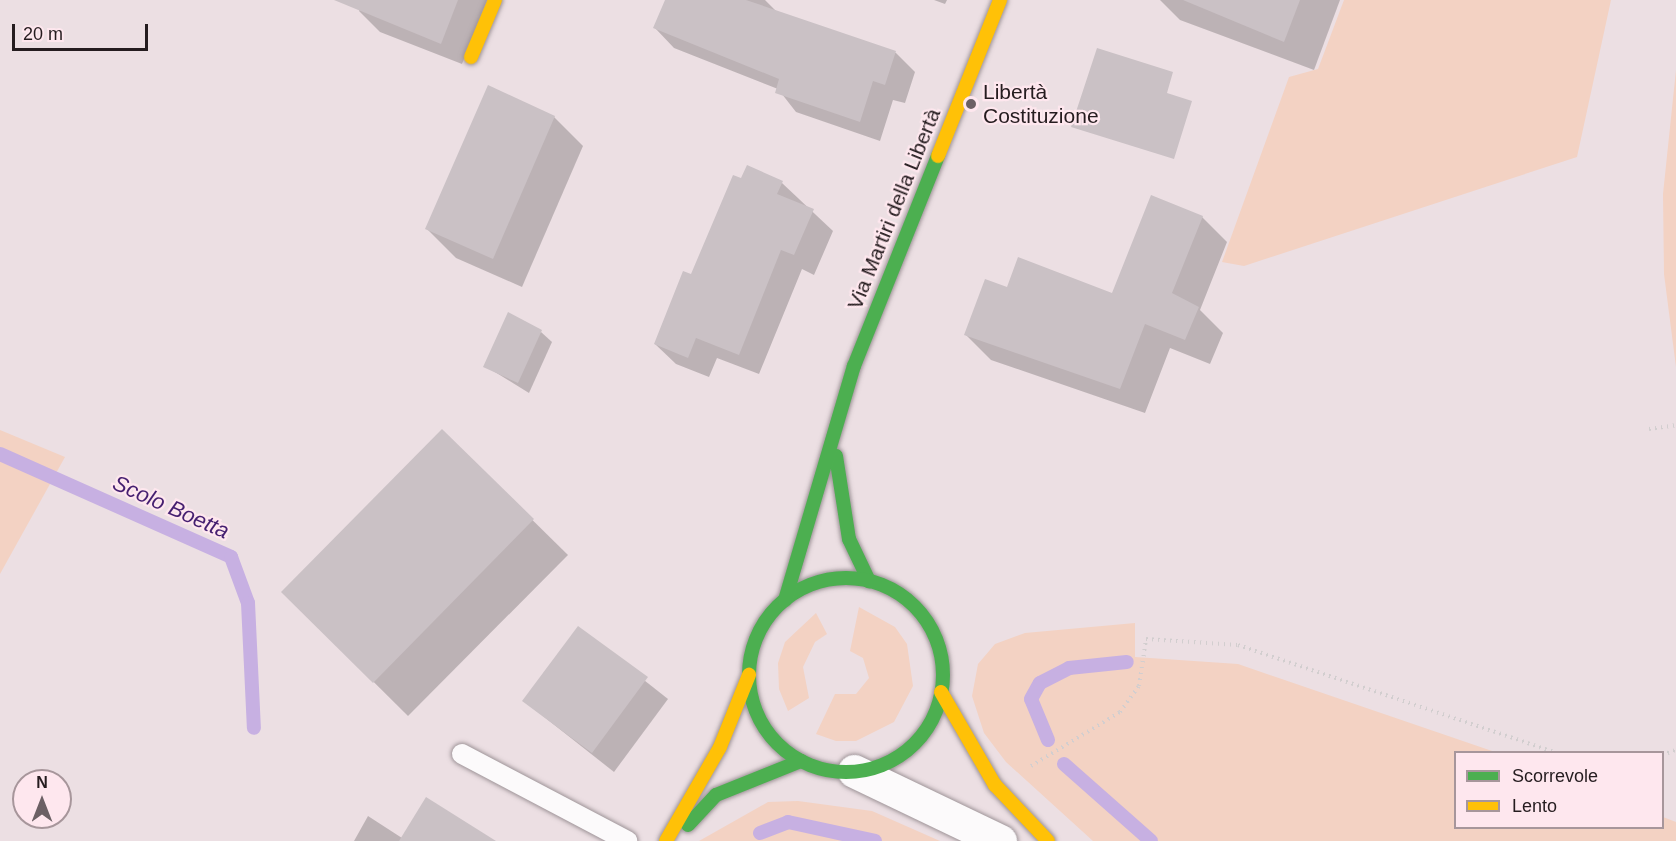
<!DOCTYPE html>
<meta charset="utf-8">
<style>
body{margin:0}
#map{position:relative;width:1676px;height:841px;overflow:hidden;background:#ecdfe3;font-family:Helvetica,sans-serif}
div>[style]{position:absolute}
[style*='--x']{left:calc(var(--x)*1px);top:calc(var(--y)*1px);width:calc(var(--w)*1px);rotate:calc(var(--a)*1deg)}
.green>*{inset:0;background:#f3d2c3}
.shadow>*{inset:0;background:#0003}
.stream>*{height:14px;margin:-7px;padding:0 7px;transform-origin:7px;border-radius:7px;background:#c7b0e2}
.building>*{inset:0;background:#cac1c5}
.path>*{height:4px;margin-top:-2px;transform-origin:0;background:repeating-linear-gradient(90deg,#d2cecf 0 1.5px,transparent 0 6px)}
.roads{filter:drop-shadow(0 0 2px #9e9498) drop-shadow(0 0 2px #9e9498)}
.lane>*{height:20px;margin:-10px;padding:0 10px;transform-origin:10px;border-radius:10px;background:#fcfafb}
.street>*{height:33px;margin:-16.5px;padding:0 16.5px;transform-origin:16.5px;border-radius:16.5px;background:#fcfafb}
.fast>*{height:14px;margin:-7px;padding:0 7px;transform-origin:7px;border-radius:7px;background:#4caf50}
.fast>.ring{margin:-7px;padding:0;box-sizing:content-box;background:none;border:14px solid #4caf50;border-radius:50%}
.slow>*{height:14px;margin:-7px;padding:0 7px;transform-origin:7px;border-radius:7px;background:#ffc107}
.dots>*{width:16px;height:16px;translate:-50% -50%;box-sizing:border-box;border:3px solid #fee7ee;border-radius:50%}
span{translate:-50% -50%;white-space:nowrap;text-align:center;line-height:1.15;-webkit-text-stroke:4.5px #fee7ee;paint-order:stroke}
.poi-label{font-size:21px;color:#251c1f}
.left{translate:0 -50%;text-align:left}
.street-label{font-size:21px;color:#251c1f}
.water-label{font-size:22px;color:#451f70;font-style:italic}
.legend{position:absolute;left:1454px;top:751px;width:210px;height:78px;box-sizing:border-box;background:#fee7ee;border:2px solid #a7969b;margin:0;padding:8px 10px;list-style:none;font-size:18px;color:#251c1f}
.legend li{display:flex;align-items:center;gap:12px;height:30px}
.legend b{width:30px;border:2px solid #a7969b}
.north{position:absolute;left:12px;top:769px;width:60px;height:60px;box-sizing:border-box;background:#fee7ee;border:2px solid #a7969b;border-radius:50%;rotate:0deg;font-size:16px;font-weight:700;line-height:24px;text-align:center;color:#251c1f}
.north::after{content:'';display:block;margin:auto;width:21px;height:27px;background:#6b6064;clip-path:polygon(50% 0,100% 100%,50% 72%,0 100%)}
.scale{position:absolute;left:12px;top:24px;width:136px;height:27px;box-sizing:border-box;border:3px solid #251c1f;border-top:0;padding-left:8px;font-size:18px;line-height:21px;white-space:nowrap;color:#251c1f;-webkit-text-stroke:4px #fee7ee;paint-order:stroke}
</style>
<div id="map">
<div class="green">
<div style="clip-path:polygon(1344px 0,1611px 0,1577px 157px,1244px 266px,1222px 262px,1289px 77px,1318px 69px)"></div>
<div style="clip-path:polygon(1676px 70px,1676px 367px,1664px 274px,1663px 194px)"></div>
<div style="clip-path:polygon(0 430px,65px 457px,0 574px)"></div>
<div style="clip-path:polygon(859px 607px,895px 627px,907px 644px,913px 686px,894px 722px,856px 741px,836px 741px,816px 734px,835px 694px,856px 694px,869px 678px,863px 658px,850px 651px)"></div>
<div style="clip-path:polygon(816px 613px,827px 634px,815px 642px,803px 667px,809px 698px,788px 711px,779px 689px,778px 663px,785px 642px)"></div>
<div style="clip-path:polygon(1135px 623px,1135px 657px,1238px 664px,1495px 752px,1456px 752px,1456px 828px,1662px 828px,1663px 817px,1676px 822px,1676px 841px,1093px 841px,1006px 762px,984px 733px,972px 696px,978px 664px,995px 644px,1025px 633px)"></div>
<div style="clip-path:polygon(798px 801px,872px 811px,940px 841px,699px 841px,768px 802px)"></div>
</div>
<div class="shadow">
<div style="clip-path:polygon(363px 0,487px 0,462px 64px,380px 32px,359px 11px)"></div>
<div style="clip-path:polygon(666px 0,765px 0,778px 13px,896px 53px,915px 72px,905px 103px,893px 100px,880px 141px,796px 112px,778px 89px,674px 48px,655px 28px)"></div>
<div style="clip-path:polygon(934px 0,947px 0,945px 4px)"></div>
<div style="clip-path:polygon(1160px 0,1340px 0,1314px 70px,1180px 20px)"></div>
<div style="clip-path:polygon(554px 117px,583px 146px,522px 287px,456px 258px,427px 229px)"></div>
<div style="clip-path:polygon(742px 180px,782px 183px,833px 231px,814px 275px,802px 269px,759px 374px,717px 358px,709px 377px,676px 364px,655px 344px)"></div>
<div style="clip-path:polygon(1202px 217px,1227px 242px,1200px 310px,1223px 333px,1210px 364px,1170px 348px,1145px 413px,991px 360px,966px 335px,1008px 289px,1113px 295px)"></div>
<div style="clip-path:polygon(541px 332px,552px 342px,529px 393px,490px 369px)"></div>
<div style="clip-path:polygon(442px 431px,568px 555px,408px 716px,283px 592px)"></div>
<div style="clip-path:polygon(578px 628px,668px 699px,614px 772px,524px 701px)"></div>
<div style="clip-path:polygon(368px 816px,402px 838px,493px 841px,354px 841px)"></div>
</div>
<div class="stream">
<div style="--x:0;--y:454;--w:253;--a:24"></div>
<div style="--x:231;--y:557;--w:49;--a:69.7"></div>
<div style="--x:248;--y:603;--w:125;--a:87.3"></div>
<div style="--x:1048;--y:740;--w:44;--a:-112.5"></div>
<div style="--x:1031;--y:699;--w:18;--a:-61"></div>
<div style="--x:1040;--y:683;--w:33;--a:-27"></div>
<div style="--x:1069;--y:668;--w:58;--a:-5.9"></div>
<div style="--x:1064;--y:764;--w:116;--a:41.5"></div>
<div style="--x:760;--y:833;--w:30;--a:-21"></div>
<div style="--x:788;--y:822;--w:89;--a:12.3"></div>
</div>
<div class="building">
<div style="clip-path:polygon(334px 0,458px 0,441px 44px)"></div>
<div style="clip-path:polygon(665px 0,746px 0,896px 51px,885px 85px,873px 81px,860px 122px,775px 93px,779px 79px,653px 28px)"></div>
<div style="clip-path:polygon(1183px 0,1300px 0,1284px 42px)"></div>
<div style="clip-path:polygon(1097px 48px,1173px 72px,1167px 93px,1192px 101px,1174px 159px,1071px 127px)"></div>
<div style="clip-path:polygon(488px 85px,555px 116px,493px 259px,425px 229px)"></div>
<div style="clip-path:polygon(747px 165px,783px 181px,777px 194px,814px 209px,794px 255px,781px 250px,739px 355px,696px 338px,688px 358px,654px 344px,683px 271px,691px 274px,733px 175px,741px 178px)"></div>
<div style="clip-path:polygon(1151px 195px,1203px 216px,1172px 293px,1199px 307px,1185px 340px,1145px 324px,1120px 389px,964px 335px,985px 279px,1007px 287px,1018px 257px,1112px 293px)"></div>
<div style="clip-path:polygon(508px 312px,542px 330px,518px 383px,483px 367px)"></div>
<div style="clip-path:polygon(442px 429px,534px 519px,373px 683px,281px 592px)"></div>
<div style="clip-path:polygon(578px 626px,648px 677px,592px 753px,522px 701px)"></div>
<div style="clip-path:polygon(426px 797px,496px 841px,399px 841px)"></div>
</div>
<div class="path">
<div style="--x:1649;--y:429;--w:27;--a:-8"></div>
<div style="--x:1662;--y:755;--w:15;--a:-20"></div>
<div style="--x:1031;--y:766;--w:104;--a:-31.2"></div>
<div style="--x:1120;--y:712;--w:32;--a:-54"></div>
<div style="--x:1139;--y:686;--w:48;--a:-81.5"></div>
<div style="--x:1146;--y:639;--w:92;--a:3.7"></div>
<div style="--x:1238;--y:645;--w:334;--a:18.7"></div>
</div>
<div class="roads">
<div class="lane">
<div style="--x:462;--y:754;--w:187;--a:27.8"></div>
</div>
<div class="street">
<div style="--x:854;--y:771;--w:162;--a:25.6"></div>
</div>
<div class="fast">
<div style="--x:836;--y:456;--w:84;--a:81.1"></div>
<div style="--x:849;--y:539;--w:47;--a:64.5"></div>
<div class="ring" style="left:749px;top:578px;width:180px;height:180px"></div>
<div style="--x:785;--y:600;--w:244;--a:-73.6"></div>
<div style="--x:854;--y:366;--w:226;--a:-68.2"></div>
<div style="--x:688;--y:825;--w:41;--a:-47"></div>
<div style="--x:716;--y:795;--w:92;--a:-21.8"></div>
</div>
<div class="slow">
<div style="--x:471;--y:57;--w:62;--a:-67.2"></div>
<div style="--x:938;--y:156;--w:168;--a:-68.3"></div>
<div style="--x:941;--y:692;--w:108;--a:59.9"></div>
<div style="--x:995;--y:785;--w:77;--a:46.6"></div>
<div style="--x:666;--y:841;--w:108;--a:-60.1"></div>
<div style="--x:720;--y:747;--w:78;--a:-68.1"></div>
</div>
</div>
<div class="dots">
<div style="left:971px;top:104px;background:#6b6064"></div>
</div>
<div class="poi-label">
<span class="left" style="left:983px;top:104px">Libertà<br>Costituzione</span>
</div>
<div class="street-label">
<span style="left:894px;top:209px;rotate:-68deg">Via Martiri della Libertà</span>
</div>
<div class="water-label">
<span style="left:171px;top:507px;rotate:24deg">Scolo Boetta</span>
</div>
<ul class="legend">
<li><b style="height:8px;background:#4caf50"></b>Scorrevole</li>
<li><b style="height:8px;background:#ffc107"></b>Lento</li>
</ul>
<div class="north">N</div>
<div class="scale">20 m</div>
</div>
